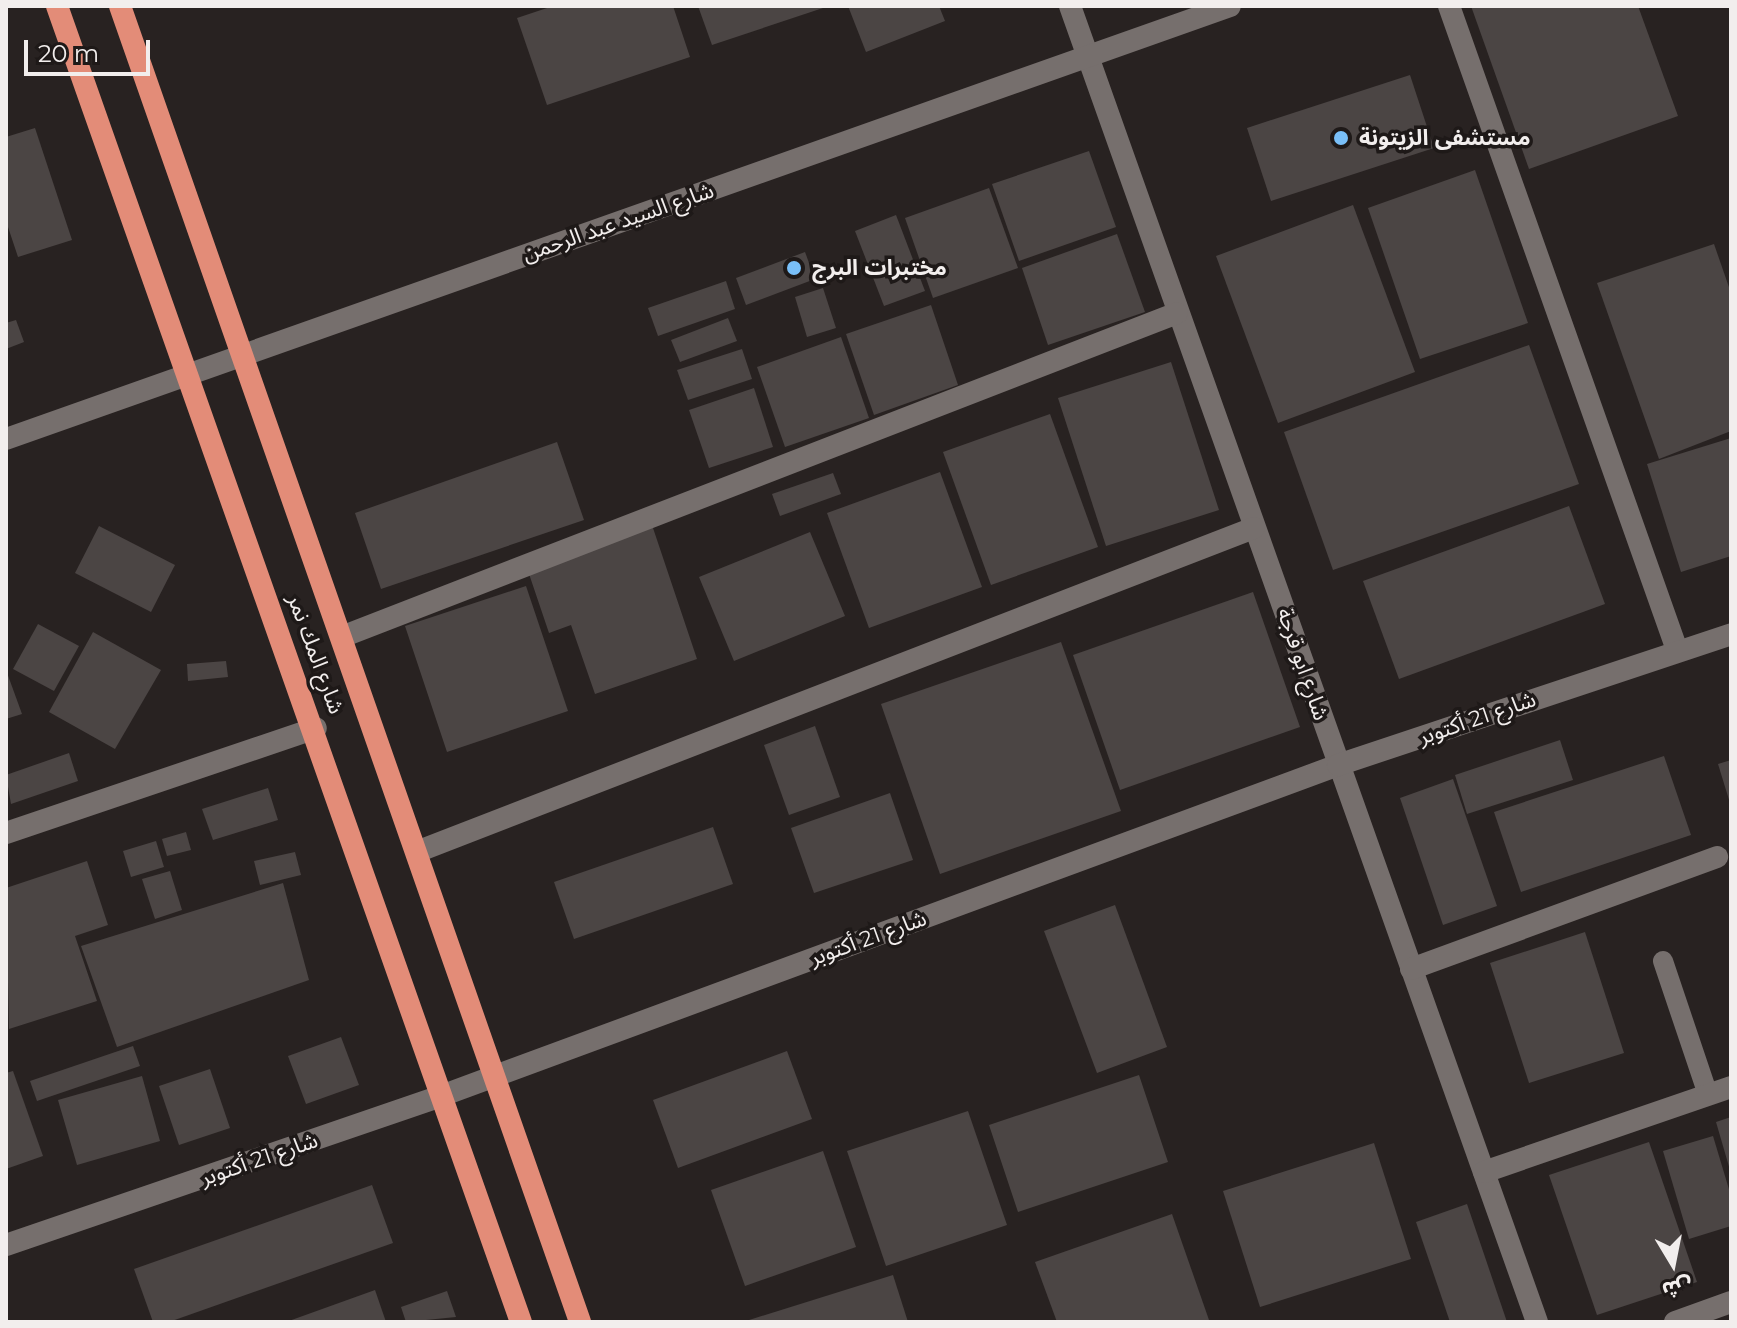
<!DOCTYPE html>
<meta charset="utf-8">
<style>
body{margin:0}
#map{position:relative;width:1737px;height:1328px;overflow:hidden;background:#282221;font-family:Montserrat,"Noto Sans Arabic",sans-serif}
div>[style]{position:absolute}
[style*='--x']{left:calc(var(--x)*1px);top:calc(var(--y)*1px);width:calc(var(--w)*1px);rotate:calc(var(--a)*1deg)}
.building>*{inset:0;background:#4b4544}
.service>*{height:20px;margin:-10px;padding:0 10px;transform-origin:10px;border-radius:10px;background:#766f6d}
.minor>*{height:22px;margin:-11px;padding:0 11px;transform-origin:11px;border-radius:11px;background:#766f6d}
.tertiary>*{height:22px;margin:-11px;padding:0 11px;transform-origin:11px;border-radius:11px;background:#766f6d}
.trunk>*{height:22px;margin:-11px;padding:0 11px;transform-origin:11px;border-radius:11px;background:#e38c78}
.dots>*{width:22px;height:22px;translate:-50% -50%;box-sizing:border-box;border:4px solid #1e1918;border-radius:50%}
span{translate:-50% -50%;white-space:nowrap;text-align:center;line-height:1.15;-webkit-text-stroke:7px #1e1918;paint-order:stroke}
.poi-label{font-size:22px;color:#f2eeed;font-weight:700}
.left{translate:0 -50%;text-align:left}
.street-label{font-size:22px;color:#f2eeed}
.frame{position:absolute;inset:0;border:8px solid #f2eeed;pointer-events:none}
.north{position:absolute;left:1633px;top:1224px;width:80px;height:80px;-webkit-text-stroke:6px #1e1918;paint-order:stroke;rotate:170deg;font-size:22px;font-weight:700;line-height:32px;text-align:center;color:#f2eeed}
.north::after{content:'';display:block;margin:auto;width:28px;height:36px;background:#f2eeed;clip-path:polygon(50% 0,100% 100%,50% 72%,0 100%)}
.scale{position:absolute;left:24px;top:40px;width:126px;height:36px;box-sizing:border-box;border:4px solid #f2eeed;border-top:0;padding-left:10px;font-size:24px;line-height:28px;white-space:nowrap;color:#f2eeed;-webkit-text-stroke:6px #1e1918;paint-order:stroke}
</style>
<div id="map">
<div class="building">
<div style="clip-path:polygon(553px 6px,673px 6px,690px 57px,547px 105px,517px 18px)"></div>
<div style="clip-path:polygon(698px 6px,826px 6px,826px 7px,712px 45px)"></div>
<div style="clip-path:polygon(848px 6px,939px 6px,945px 21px,866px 52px)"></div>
<div style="clip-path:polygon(1471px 6px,1638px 6px,1678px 116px,1529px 169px)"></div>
<div style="clip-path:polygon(1410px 75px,1434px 148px,1271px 201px,1247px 128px)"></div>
<div style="clip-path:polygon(35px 128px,72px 240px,18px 257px,6px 221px,6px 137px)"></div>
<div style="clip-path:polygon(1089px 151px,1116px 227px,1019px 261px,992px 184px)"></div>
<div style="clip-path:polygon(1475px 170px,1528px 323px,1420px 359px,1368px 208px)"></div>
<div style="clip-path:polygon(989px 188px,1018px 268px,933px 298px,905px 218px)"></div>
<div style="clip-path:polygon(1353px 205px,1415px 372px,1278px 423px,1216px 256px)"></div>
<div style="clip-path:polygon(896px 215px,925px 291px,884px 306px,855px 231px)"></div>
<div style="clip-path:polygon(1117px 234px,1145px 312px,1048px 345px,1022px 268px)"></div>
<div style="clip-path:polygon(1714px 244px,1731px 293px,1731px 431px,1659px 459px,1597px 283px)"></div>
<div style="clip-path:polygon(805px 252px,815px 279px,746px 305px,736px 278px)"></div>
<div style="clip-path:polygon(726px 281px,735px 309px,658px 336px,648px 308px)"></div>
<div style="clip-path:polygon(823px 288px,836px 328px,807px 337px,795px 297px)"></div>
<div style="clip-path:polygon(931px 305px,958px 385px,874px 415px,846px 334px)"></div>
<div style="clip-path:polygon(728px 318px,737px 341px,680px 362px,671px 340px)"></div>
<div style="clip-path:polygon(16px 320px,24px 342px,6px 349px,6px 323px)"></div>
<div style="clip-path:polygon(841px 337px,869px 418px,785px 447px,757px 367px)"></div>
<div style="clip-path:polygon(1529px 345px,1579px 484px,1333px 570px,1284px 432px)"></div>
<div style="clip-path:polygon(742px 349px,752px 379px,688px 400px,677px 370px)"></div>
<div style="clip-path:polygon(1171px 362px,1219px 510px,1106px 546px,1058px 398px)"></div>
<div style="clip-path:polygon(754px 388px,773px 447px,709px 468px,689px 410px)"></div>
<div style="clip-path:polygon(1050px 414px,1098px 547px,991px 585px,943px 452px)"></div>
<div style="clip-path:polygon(1731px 438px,1731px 556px,1681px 572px,1647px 464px)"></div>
<div style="clip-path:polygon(557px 442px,584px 520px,381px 589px,355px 513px)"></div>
<div style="clip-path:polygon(940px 472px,982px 587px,869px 628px,827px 513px)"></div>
<div style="clip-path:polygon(833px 473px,841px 494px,780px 516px,772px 494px)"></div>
<div style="clip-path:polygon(1569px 506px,1605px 604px,1399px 679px,1363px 581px)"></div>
<div style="clip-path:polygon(652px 525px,697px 659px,595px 694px,571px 625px,549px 633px,527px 568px)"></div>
<div style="clip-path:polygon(99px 526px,175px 565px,151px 612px,75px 573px)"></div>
<div style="clip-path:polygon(810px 532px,845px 616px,734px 661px,699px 577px)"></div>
<div style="clip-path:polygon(526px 586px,568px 711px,447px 752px,405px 626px)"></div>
<div style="clip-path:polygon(1253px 592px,1300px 727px,1120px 790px,1073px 655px)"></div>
<div style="clip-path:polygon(38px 624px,79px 646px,54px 691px,13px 669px)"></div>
<div style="clip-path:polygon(93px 632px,161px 670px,115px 749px,49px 712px)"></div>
<div style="clip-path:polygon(1061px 642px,1121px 811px,940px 874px,881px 704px)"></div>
<div style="clip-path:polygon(226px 661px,228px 677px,188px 681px,187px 664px)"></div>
<div style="clip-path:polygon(6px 670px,22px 714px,6px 719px)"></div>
<div style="clip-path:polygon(815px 726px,840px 797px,789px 815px,764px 745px)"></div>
<div style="clip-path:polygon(1560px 740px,1573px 780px,1467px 814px,1455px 775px)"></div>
<div style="clip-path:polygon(69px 753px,78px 781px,11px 804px,6px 775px)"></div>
<div style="clip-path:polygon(1664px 756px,1691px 835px,1521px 892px,1494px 812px)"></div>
<div style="clip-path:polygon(1731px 760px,1731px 803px,1730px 803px,1718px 764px)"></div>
<div style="clip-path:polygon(1453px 779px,1497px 906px,1443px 925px,1400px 798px)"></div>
<div style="clip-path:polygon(268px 788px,278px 820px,213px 840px,202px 809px)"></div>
<div style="clip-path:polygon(890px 793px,913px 860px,814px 893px,791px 828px)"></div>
<div style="clip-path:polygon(713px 827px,733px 884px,574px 939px,554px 882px)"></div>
<div style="clip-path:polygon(186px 832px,191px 850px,167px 856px,162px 839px)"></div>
<div style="clip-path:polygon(156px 841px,164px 867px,131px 877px,123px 851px)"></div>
<div style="clip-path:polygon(295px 852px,301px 875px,260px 885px,254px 861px)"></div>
<div style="clip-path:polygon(87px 861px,108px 925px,75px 936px,97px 1001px,9px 1029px,6px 888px)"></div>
<div style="clip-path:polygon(170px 871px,182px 910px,155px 919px,142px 879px)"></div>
<div style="clip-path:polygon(283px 883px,309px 980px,117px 1047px,81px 946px)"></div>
<div style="clip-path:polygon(1115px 905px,1167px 1047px,1097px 1073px,1044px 931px)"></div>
<div style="clip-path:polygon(1585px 932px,1624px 1053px,1529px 1083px,1490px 963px)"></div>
<div style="clip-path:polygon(341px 1037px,359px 1085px,306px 1104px,288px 1056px)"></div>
<div style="clip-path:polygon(133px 1046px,140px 1066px,37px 1101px,30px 1081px)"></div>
<div style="clip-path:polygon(787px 1051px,812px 1119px,678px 1168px,653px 1100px)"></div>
<div style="clip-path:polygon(210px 1069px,230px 1128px,179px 1145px,159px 1086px)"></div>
<div style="clip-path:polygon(13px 1071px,43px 1156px,6px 1169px,6px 1073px)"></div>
<div style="clip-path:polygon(1139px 1075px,1168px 1162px,1018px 1212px,989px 1125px)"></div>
<div style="clip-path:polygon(142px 1076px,160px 1141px,77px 1165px,58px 1100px)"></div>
<div style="clip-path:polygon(968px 1111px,1007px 1225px,886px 1266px,847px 1151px)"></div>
<div style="clip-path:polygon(1731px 1117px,1731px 1169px,1730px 1170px,1716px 1122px)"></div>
<div style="clip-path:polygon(1713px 1136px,1731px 1196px,1731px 1226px,1689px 1239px,1663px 1151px)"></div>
<div style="clip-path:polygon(1649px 1142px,1697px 1282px,1597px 1315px,1549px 1175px)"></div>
<div style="clip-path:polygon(1374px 1143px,1411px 1259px,1260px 1307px,1223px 1191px)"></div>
<div style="clip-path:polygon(823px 1151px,856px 1247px,745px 1286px,711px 1190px)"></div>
<div style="clip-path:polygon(372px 1185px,393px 1243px,169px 1322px,153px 1322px,134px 1269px)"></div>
<div style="clip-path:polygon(1467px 1204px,1507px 1322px,1450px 1322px,1416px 1222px)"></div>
<div style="clip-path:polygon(1172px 1214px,1209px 1320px,1057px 1322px,1035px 1262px)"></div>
<div style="clip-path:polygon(893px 1275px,908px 1322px,746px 1322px,746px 1321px)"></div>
<div style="clip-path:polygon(375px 1290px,386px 1322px,286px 1322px)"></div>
<div style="clip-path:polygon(447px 1291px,456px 1317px,406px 1322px,401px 1307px)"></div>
</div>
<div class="service">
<div style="--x:1663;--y:961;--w:141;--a:71.4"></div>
</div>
<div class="minor">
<div style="--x:1070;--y:6;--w:1396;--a:70.46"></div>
<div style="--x:1449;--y:6;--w:683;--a:70.5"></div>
<div style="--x:344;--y:636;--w:893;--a:-21.19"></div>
<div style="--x:6;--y:833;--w:327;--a:-18.7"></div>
<div style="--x:419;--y:851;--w:895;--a:-21.15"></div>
<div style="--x:1411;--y:969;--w:326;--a:-20.1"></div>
<div style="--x:1484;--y:1172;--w:261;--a:-19"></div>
<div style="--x:6;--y:1245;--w:460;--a:-18.9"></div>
<div style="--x:441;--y:1096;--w:956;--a:-20.25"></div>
<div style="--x:1338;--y:765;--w:414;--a:-18.4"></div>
<div style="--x:1675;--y:1322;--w:59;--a:-19.7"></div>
</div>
<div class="tertiary">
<div style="--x:6;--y:439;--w:1298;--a:-19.48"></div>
</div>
<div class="trunk">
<div style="--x:57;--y:6;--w:1395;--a:70.58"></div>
<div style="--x:120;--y:6;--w:1394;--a:70.73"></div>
</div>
<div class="dots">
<div style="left:1341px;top:138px;background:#79bff8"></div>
<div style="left:794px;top:268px;background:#79bff8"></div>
</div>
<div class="poi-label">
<span class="left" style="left:1359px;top:138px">مستشفى الزيتونة</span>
<span class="left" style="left:812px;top:268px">مختبرات البرج</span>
</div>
<div class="street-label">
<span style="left:618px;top:222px;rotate:-19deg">شارع السيد عبد الرحمن</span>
<span style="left:316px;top:654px;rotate:70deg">شارع المك نمر</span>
<span style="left:1303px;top:664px;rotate:71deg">شارع ابو قرجة</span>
<span style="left:1477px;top:718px;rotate:-19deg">شارع 21 أكتوبر</span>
<span style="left:868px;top:938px;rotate:-20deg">شارع 21 أكتوبر</span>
<span style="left:259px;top:1159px;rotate:-19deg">شارع 21 أكتوبر</span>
</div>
<div class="frame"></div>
<div class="north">ش</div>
<div class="scale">20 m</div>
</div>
